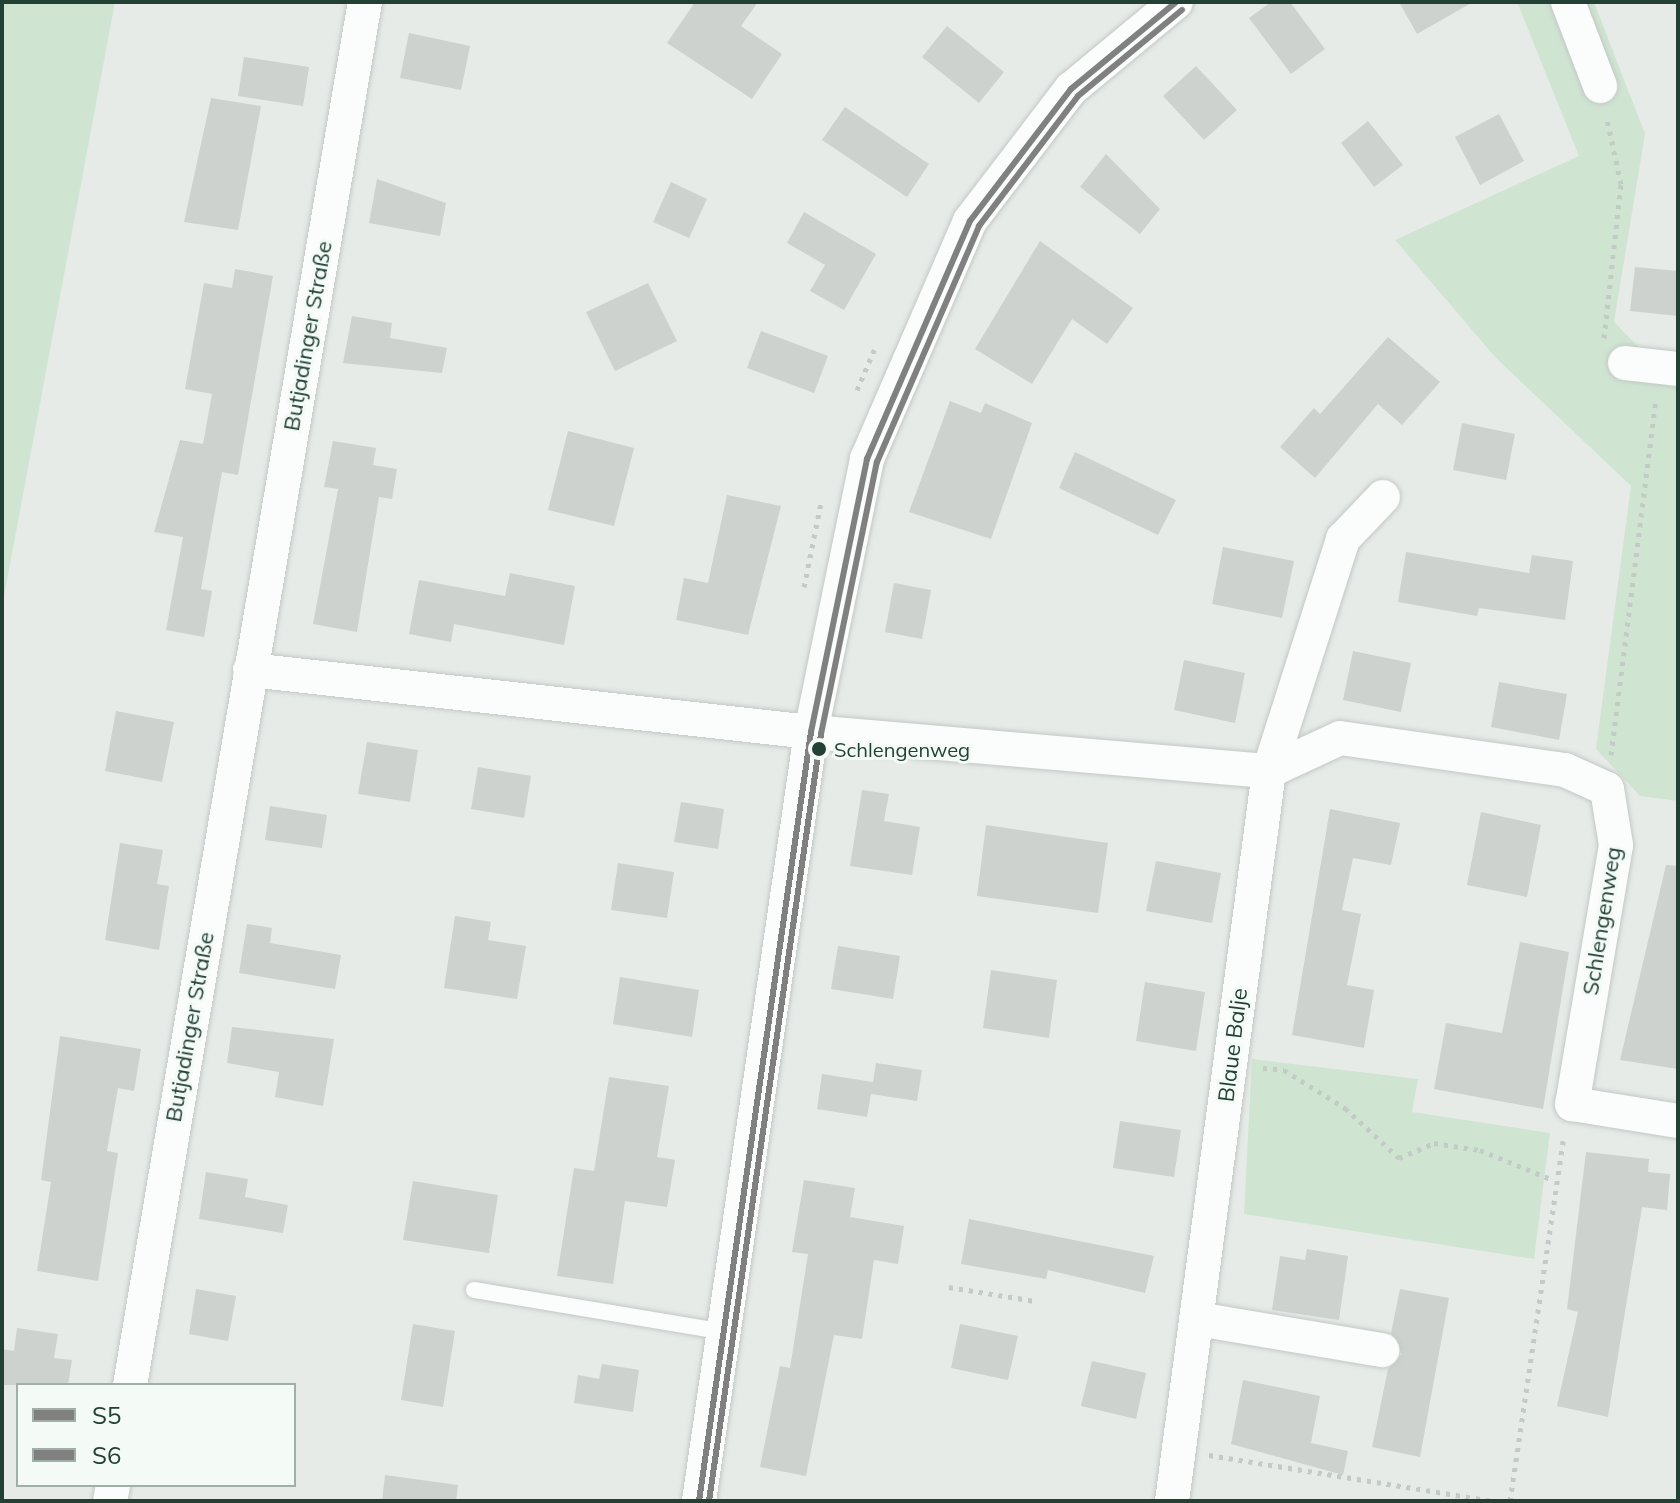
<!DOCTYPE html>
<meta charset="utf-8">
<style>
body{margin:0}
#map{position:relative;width:1680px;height:1503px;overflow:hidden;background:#e6ebe8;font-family:Mulish,sans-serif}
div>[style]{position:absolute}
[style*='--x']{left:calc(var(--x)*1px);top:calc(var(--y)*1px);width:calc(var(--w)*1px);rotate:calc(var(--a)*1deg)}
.green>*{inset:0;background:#cfe5d2}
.building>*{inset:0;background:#cdd2cf}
.path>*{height:5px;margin-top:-2.5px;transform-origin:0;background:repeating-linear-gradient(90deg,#c2cbc6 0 4px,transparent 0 10px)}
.roads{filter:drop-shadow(0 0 2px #c3c8c5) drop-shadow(0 0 2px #c3c8c5)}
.lane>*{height:16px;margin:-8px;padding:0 8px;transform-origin:8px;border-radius:8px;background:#fbfcfc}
.street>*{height:34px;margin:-17px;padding:0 17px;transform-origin:17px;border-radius:17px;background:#fbfcfc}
.bus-1>*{height:6px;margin:-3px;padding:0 3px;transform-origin:3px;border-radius:3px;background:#808080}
.bus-2>*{height:6px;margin:-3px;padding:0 3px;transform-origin:3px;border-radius:3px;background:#808080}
.dots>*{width:22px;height:22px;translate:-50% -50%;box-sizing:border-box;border:4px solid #f4faf6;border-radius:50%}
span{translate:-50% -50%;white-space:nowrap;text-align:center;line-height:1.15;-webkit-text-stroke:6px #f4faf6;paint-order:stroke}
.bus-label{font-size:20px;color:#224034}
.left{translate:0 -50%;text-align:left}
.street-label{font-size:22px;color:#224034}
.frame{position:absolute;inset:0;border:4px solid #224034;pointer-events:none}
.legend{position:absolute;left:16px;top:1383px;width:280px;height:104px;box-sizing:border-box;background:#f4faf6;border:2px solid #a0b0a8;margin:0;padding:10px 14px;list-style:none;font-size:24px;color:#224034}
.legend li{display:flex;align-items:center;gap:16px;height:40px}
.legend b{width:40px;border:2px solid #a0b0a8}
</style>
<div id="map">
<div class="green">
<div style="clip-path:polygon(2px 2px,115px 2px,2px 607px)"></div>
<div style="clip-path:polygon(1517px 2px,1594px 2px,1645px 134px,1614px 322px,1678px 387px,1678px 801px,1640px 796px,1596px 749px,1631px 486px,1496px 358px,1395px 240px,1579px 156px)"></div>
<div style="clip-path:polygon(1252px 1059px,1418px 1079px,1412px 1112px,1550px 1133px,1534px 1259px,1244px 1214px)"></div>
</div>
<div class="building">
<div style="clip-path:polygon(695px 2px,758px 2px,741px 26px,782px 54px,752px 99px,667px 43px)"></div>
<div style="clip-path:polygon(1271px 2px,1290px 2px,1325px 49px,1291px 74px,1249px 18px)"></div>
<div style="clip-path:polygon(1399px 2px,1473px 2px,1417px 34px)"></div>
<div style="clip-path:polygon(947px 26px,1004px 72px,979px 103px,922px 57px)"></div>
<div style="clip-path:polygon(409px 33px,470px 46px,461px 90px,400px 78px)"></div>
<div style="clip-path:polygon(244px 57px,309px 67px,303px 106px,238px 96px)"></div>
<div style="clip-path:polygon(1196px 66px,1237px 110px,1204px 140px,1163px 96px)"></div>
<div style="clip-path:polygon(211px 98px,261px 106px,238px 230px,184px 222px)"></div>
<div style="clip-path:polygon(845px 107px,929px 164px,907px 197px,822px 140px)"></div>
<div style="clip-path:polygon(1499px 114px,1524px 161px,1480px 185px,1455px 137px)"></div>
<div style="clip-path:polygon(1368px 121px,1403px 165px,1374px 187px,1341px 143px)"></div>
<div style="clip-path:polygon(1106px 154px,1160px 209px,1140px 234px,1080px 187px)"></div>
<div style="clip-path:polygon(377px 179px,446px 203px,440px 236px,369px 223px)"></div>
<div style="clip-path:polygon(671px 182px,707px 199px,689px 238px,653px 222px)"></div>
<div style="clip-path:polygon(804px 212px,876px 254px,844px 310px,810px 291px,825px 265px,787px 243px)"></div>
<div style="clip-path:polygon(1040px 241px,1133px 308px,1107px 344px,1072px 319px,1032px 384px,975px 349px)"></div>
<div style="clip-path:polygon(1635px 267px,1678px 271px,1678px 316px,1630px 311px)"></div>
<div style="clip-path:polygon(235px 269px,273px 276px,238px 475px,222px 472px,201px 589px,212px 591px,204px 637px,166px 630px,183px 537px,154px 532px,180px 440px,203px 444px,212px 394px,185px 389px,204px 283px,232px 288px)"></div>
<div style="clip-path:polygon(648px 283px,677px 341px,615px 371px,586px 312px)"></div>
<div style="clip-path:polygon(352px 316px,392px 323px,390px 338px,447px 348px,442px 373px,343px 363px)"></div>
<div style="clip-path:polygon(761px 331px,828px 356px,814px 393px,747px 368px)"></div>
<div style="clip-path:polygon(1388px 337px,1440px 382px,1402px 425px,1378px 404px,1315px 478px,1280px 447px,1314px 408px,1320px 414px)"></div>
<div style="clip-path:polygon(950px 401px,981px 413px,985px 403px,1032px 423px,991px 539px,909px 512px)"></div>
<div style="clip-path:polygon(1462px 423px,1515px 434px,1506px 480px,1453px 470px)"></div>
<div style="clip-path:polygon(568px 431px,634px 448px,614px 526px,548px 510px)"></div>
<div style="clip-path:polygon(333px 441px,376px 448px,373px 465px,397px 469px,392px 499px,379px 497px,357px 632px,313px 624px,338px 489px,324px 487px)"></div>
<div style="clip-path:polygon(1075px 452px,1176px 500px,1158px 535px,1059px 488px)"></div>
<div style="clip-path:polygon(727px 495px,781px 506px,748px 635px,676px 620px,684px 578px,708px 583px)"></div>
<div style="clip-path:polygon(1223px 547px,1294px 561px,1282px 618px,1212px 604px)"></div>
<div style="clip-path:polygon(1406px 552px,1529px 573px,1532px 555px,1573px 561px,1565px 620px,1479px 608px,1477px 616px,1398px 602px)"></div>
<div style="clip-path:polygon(510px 573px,575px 586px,564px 645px,454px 624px,451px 642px,409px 634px,419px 580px,505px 596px)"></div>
<div style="clip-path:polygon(894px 583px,931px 590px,922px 639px,885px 632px)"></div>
<div style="clip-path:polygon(1353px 651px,1411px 663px,1401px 712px,1343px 700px)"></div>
<div style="clip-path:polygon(1184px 660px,1245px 673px,1235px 723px,1174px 710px)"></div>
<div style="clip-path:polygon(1499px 682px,1567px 694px,1559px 740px,1491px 727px)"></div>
<div style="clip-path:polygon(116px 711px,174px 722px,162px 782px,105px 771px)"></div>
<div style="clip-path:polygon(367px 742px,418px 750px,410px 802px,358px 794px)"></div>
<div style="clip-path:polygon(478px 767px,531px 776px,524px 818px,471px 809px)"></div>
<div style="clip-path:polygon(862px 790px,889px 794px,884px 821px,920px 827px,912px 875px,850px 866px)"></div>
<div style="clip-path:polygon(681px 802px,724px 809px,718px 849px,674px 842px)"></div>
<div style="clip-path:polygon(270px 806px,327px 815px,322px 848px,265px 840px)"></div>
<div style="clip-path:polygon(1330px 809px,1400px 823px,1391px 865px,1353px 858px,1342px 910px,1361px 914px,1347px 985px,1374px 990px,1364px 1048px,1292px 1035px)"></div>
<div style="clip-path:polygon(1481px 812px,1541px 825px,1527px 897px,1467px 885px)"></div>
<div style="clip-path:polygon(986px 825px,1108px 843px,1098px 913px,977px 896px)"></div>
<div style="clip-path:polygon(120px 843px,163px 850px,157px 884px,169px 886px,159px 950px,105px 940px)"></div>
<div style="clip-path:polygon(1156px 861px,1221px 873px,1212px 923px,1146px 911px)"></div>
<div style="clip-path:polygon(618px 863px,674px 872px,667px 918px,611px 910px)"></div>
<div style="clip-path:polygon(1666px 865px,1678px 866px,1678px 1069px,1620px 1060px)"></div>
<div style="clip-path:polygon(455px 916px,491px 922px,488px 940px,526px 946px,517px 999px,444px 988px)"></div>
<div style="clip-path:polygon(247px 924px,272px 928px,270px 943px,341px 955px,335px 989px,239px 973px)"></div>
<div style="clip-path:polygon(1520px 942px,1569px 952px,1543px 1109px,1434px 1089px,1446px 1023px,1502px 1033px)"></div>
<div style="clip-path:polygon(838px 946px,900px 956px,893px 999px,831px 989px)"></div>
<div style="clip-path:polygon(991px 970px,1057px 980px,1049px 1038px,983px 1028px)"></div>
<div style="clip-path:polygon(620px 977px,699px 990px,692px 1037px,613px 1024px)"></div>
<div style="clip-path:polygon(1145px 982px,1205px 992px,1196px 1051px,1136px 1041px)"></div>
<div style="clip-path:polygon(232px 1027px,334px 1039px,323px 1106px,275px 1097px,279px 1072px,227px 1063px)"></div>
<div style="clip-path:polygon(60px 1036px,141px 1049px,134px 1091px,118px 1088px,107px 1151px,118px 1153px,98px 1281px,37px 1271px,51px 1182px,41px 1180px)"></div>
<div style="clip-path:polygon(876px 1063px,922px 1070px,917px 1101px,871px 1094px,867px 1117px,817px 1109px,822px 1074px,873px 1082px)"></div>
<div style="clip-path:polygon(609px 1077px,669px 1086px,657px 1157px,675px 1160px,667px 1207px,625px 1201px,613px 1284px,557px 1276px,574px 1168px,594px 1171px)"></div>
<div style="clip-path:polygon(1120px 1121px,1181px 1130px,1174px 1177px,1113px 1168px)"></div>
<div style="clip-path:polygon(1586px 1152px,1649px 1159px,1648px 1172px,1670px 1174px,1667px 1210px,1642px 1207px,1608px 1417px,1557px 1406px,1578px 1312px,1567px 1309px)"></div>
<div style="clip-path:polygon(206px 1172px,248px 1179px,245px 1197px,288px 1205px,283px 1233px,199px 1219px)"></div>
<div style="clip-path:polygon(804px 1180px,855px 1188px,850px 1217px,904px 1226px,898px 1264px,874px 1260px,862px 1339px,834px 1335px,806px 1476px,760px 1467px,780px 1366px,790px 1368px,808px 1254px,792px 1252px)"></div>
<div style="clip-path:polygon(413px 1181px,498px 1195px,489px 1253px,403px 1240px)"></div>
<div style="clip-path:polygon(969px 1219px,1154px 1256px,1145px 1293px,1048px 1270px,1046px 1279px,961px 1264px)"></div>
<div style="clip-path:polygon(1307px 1249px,1348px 1256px,1339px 1320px,1272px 1310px,1280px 1256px,1305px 1260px)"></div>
<div style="clip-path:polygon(196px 1289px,236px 1296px,228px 1341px,189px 1334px)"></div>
<div style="clip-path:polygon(1400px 1289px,1449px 1298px,1420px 1457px,1372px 1447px,1388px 1369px,1402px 1354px,1391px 1333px)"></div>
<div style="clip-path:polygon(413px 1324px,455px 1331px,443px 1407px,401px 1400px)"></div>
<div style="clip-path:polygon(960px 1324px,1018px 1336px,1008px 1380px,951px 1368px)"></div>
<div style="clip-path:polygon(17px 1328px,58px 1334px,54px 1358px,72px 1360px,68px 1385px,2px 1385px,2px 1349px,14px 1351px)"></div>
<div style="clip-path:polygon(1092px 1361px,1146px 1373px,1136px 1419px,1081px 1406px)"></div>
<div style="clip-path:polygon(602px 1364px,639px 1370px,633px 1412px,574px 1403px,578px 1375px,599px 1379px)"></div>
<div style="clip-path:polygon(1243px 1380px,1320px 1396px,1311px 1443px,1348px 1451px,1343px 1475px,1231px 1444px)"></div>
<div style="clip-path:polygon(385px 1475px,458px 1485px,456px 1501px,382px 1501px)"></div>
</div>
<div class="path">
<div style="--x:1604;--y:338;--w:155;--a:-83.7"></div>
<div style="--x:1621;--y:184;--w:66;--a:-102.2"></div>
<div style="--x:857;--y:390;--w:46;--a:-66.8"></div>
<div style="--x:804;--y:587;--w:86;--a:-78.6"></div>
<div style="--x:1611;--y:755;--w:358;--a:-82.8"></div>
<div style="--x:1263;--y:1068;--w:21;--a:5"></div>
<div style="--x:1284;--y:1070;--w:72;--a:31.9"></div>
<div style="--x:1345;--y:1108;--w:74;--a:42.8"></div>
<div style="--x:1399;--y:1158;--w:38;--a:-23"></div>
<div style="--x:1434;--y:1143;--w:47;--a:8.7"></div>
<div style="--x:1480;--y:1150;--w:79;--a:22.3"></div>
<div style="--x:949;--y:1287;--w:87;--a:9.2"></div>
<div style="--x:1209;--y:1455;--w:289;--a:9.2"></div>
<div style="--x:1510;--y:1501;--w:369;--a:-81.6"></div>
</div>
<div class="roads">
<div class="lane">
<div style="--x:474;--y:1290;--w:255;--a:9.5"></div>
</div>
<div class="street">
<div style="--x:1568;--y:2;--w:90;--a:69.1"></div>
<div style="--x:1625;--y:363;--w:53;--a:6.5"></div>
<div style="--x:250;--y:670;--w:564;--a:6.31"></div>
<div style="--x:811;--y:732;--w:460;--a:4.9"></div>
<div style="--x:1269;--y:771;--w:78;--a:-24.9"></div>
<div style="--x:1340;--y:738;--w:227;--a:8.1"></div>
<div style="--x:1565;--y:770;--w:46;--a:24.3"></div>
<div style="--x:1607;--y:789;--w:57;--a:80.9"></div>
<div style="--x:1616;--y:845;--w:263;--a:99.6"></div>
<div style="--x:1572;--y:1104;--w:107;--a:9.1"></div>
<div style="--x:1198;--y:1319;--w:187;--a:9.6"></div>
<div style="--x:130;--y:1385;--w:1403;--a:-80.36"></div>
<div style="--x:110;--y:1501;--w:16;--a:-79"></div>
<div style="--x:699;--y:1501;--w:777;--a:-81.71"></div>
<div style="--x:811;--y:732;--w:279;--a:-78.4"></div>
<div style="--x:867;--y:459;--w:259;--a:-66.6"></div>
<div style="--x:970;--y:221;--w:166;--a:-52.6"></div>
<div style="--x:1071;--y:89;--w:136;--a:-39.6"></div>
<div style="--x:1172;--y:1501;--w:736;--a:-82.43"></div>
<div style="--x:1269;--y:771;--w:244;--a:-72.3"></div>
<div style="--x:1343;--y:539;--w:58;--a:-46.4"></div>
</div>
</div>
<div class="bus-1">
<div style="--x:699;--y:1501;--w:777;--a:-81.71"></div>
<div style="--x:811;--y:732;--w:279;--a:-78.4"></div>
<div style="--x:867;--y:459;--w:259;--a:-66.6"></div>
<div style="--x:970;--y:221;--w:166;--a:-52.6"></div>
<div style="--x:1071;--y:89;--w:136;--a:-39.6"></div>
</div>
<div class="bus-2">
<div style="--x:709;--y:1501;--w:775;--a:-81.69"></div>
<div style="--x:821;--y:734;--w:278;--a:-78.4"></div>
<div style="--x:877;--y:462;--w:257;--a:-66.6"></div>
<div style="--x:979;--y:226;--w:163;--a:-52.7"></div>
<div style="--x:1078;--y:96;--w:135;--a:-39.6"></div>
</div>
<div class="dots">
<div style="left:819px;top:749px;background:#224034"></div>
</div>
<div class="bus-label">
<span class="left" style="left:834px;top:749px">Schlengenweg</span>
</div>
<div class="street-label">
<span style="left:308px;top:336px;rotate:-80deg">Butjadinger Straße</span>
<span style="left:1602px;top:921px;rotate:-81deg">Schlengenweg</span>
<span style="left:190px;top:1027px;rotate:-80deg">Butjadinger Straße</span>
<span style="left:1233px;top:1045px;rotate:-83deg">Blaue Balje</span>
</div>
<div class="frame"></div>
<ul class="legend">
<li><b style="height:10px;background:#808080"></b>S5</li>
<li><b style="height:10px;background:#808080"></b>S6</li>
</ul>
</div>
